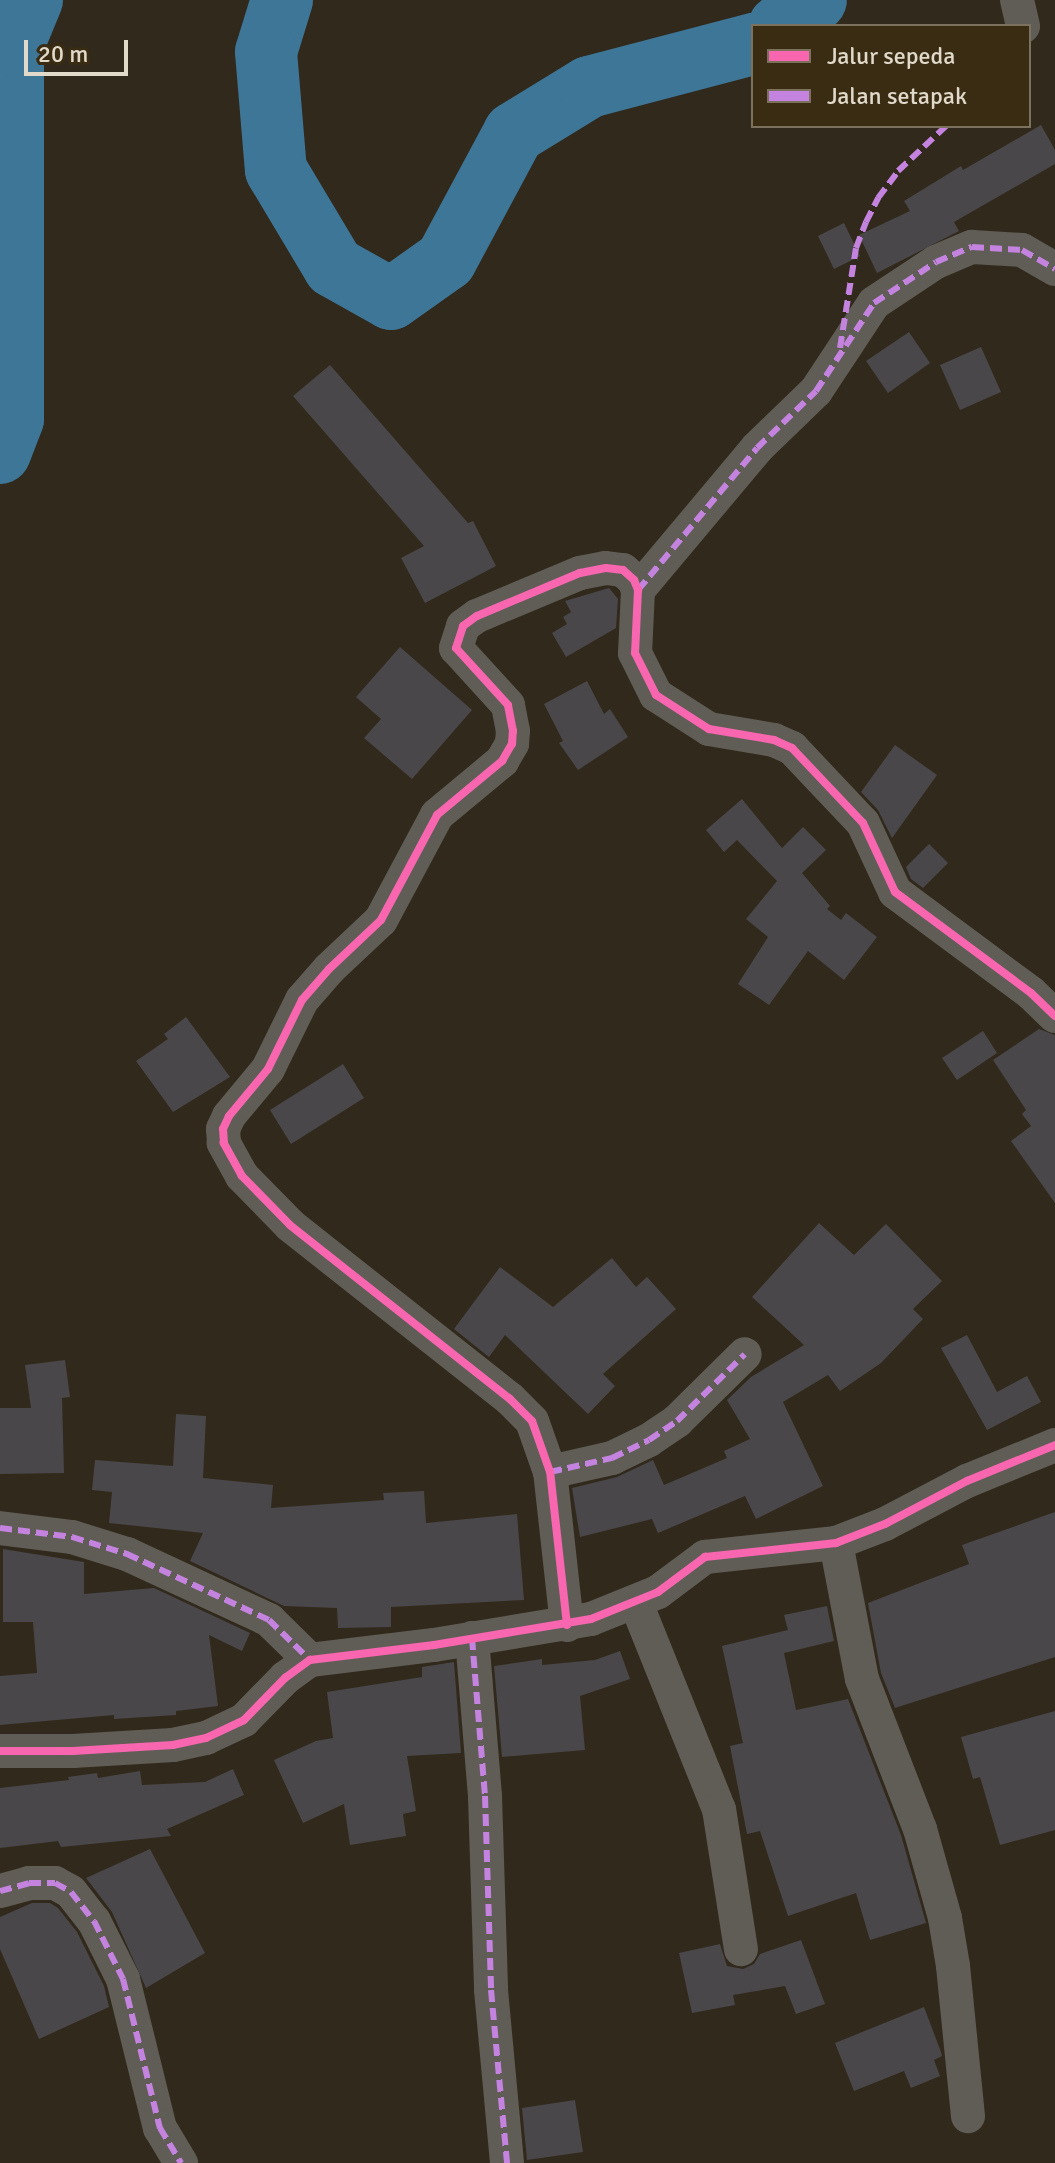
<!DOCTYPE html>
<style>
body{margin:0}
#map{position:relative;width:1055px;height:2163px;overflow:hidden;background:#31291b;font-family:Signika,sans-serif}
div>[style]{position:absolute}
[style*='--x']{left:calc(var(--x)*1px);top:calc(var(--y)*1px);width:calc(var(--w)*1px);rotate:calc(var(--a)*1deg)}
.river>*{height:62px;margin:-31px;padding:0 31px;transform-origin:31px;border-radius:31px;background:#3e7698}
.building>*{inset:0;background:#4a474a}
.minor>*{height:34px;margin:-17px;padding:0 17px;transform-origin:17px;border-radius:17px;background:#605d57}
.quiet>*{height:6px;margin-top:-3px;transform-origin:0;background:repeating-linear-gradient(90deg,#c483df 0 12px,transparent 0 18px)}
.cycleway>*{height:8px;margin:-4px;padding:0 4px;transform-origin:4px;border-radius:4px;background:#f766af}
span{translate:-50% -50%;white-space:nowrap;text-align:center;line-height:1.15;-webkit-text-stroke:8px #392c13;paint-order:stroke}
.legend{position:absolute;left:751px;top:24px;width:280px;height:104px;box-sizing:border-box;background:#392c13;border:2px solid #7c715c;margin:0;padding:10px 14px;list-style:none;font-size:24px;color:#e1d9ca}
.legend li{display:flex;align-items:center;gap:16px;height:40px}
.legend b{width:40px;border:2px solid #7c715c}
.scale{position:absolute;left:24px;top:40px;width:104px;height:36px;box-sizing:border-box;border:4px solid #e1d9ca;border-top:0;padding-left:10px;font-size:24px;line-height:28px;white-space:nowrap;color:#e1d9ca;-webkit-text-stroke:6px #392c13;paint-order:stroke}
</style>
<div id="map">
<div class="river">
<div style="--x:282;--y:0;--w:54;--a:107.1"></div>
<div style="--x:266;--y:52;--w:118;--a:85.2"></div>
<div style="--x:276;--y:170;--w:113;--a:59.1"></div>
<div style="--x:334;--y:267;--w:65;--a:29.3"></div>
<div style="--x:391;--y:299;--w:67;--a:-35.3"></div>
<div style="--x:446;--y:260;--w:144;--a:-61.8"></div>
<div style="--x:514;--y:133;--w:88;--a:-31.5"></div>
<div style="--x:589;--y:87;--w:170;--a:-14.7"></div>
<div style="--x:779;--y:26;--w:45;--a:-35.1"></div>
<div style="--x:0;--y:453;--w:36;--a:-69"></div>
<div style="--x:13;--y:419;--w:373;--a:-90"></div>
<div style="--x:13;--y:46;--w:50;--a:-67.6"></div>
</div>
<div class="building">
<div style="clip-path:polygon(1041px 125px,1055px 150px,1055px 164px,954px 222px,959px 231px,877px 273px,859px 235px,910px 211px,904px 201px,961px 166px,963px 170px)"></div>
<div style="clip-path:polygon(844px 223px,860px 256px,834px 269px,818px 236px)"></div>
<div style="clip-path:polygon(909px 332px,930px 363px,888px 393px,866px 361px)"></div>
<div style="clip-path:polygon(981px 347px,1001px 392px,960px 410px,940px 365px)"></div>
<div style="clip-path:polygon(330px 365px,468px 523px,473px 521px,496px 566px,425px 603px,401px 558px,424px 546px,293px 396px)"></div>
<div style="clip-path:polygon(609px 588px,618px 599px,616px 628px,566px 657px,552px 633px,567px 624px,563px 617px,571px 612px,565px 601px)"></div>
<div style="clip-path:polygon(400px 647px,472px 710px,412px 779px,364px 738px,381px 719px,356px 697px)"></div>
<div style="clip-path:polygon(587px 681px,604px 714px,610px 709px,628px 737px,578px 770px,559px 743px,563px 741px,544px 704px)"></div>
<div style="clip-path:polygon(895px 745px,937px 775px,892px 838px,878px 810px,861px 792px)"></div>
<div style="clip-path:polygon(742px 799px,782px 848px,803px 827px,826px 850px,802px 873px,830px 906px,827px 909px,841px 920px,846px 913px,877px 937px,844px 980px,808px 951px,769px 1005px,738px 984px,768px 937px,746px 919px,777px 881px,737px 840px,724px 852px,706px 830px)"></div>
<div style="clip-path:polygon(929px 844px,948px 863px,923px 888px,911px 879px,906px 867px)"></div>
<div style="clip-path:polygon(186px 1017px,230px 1077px,173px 1112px,136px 1061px,168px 1039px,164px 1034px)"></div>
<div style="clip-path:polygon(1039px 1029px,1055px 1035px,1055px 1203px,1011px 1141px,1031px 1126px,1022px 1114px,1026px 1110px,993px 1060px)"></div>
<div style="clip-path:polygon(983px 1031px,997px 1053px,957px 1080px,942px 1058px)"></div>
<div style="clip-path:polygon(343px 1064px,364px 1098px,291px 1144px,270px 1110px)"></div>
<div style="clip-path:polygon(819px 1223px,854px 1255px,886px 1224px,942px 1281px,913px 1309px,923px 1319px,881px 1363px,840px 1391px,828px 1375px,783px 1402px,823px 1486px,756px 1519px,745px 1496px,658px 1533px,652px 1519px,580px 1537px,572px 1488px,617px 1477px,653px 1460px,664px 1485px,727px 1458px,724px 1451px,750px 1439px,727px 1400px,751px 1377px,804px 1345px,752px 1297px)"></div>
<div style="clip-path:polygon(612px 1258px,636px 1287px,647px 1277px,676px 1309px,603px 1374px,615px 1386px,588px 1414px,505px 1335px,489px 1357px,454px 1329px,500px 1267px,553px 1307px)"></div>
<div style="clip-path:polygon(967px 1335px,997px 1392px,1027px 1376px,1041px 1402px,987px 1430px,941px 1348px)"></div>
<div style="clip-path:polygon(65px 1360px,70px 1397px,62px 1398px,64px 1473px,0 1474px,0 1408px,31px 1408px,25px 1365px)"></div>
<div style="clip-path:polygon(176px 1414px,206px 1416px,203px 1478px,273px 1485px,271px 1508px,384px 1500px,383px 1493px,424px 1491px,426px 1523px,517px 1514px,524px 1600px,391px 1607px,391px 1627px,338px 1628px,337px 1608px,284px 1606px,190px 1561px,203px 1533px,109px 1523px,112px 1492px,92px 1490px,95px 1460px,173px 1466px)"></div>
<div style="clip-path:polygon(1055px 1512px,1055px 1657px,895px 1708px,881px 1673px,868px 1603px,969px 1564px,962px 1545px)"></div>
<div style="clip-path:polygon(3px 1549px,84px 1562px,84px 1594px,154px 1588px,250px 1633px,242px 1651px,209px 1635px,218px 1706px,176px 1711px,176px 1715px,114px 1719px,114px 1715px,0 1725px,0 1676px,37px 1673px,33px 1622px,3px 1622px)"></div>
<div style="clip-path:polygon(827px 1606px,834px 1641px,784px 1653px,796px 1710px,848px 1699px,901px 1835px,926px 1923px,870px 1940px,856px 1893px,788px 1916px,760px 1831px,747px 1834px,730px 1746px,743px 1743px,722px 1646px,788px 1630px,784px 1615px)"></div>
<div style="clip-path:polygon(620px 1651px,630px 1679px,580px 1696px,585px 1750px,502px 1757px,494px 1666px,542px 1659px,542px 1665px,595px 1660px)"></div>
<div style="clip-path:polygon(454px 1662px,461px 1753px,407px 1756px,416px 1811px,403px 1814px,406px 1836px,350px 1845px,344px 1804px,303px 1823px,274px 1760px,316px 1741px,333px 1738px,327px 1692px,422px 1677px,422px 1667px)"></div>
<div style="clip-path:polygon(1055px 1711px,1055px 1830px,1000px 1845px,980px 1777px,973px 1779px,961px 1737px)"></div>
<div style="clip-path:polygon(233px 1769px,244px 1795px,167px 1829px,171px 1836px,61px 1847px,58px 1841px,0 1848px,0 1788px,69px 1780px,68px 1777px,97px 1773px,98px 1778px,140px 1771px,142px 1785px,205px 1782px)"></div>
<div style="clip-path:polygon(150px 1849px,205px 1953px,146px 1988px,112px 1912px,86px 1878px)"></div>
<div style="clip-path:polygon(32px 1903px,50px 1903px,58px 1908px,77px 1932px,104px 1986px,109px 2007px,39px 2039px,0 1949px,0 1917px)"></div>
<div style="clip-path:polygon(801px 1940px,825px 2004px,796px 2014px,785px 1986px,733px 1995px,735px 2005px,692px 2013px,679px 1953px,720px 1944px,727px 1966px,743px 1969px,754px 1964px,760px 1954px)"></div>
<div style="clip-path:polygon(924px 2007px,941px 2052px,942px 2056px,934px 2060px,940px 2076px,911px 2088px,904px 2071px,854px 2091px,835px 2043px)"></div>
<div style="clip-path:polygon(575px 2100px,583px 2152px,527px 2160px,522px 2108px)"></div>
</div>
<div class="minor">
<div style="--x:1017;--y:0;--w:27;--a:77"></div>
<div style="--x:638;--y:590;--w:185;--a:-50"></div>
<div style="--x:757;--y:448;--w:82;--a:-44"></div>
<div style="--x:816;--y:391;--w:105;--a:-56.6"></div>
<div style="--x:874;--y:303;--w:74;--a:-33.5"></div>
<div style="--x:936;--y:262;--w:39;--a:-23"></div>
<div style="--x:972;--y:247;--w:50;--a:3.4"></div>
<div style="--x:1022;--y:250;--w:38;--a:30"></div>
<div style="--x:550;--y:1472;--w:64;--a:-12.7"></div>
<div style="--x:612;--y:1458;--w:41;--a:-25.9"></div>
<div style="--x:649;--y:1440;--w:34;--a:-34"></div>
<div style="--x:677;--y:1421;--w:95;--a:-44.6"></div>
<div style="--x:0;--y:1528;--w:73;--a:7.1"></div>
<div style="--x:72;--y:1537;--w:58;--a:17.2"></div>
<div style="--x:127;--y:1554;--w:157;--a:24.9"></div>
<div style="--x:269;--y:1620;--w:57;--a:44.3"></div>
<div style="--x:836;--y:1543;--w:138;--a:79.2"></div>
<div style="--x:862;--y:1679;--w:161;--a:68.9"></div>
<div style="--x:920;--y:1829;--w:92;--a:74.3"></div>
<div style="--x:945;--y:1918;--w:49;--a:80.5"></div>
<div style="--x:953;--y:1966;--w:151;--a:84.3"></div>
<div style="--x:636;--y:1603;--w:222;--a:68.1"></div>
<div style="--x:719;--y:1809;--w:142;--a:81.1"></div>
<div style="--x:567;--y:1625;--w:154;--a:-96.3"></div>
<div style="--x:550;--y:1472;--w:54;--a:-109.4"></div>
<div style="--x:532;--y:1421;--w:31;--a:-135"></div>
<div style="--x:510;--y:1399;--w:280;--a:-141.7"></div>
<div style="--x:290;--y:1225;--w:69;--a:-134.4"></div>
<div style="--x:242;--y:1176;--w:38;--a:-119"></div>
<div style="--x:224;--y:1143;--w:14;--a:-94"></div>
<div style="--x:223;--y:1129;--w:14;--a:-65"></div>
<div style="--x:229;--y:1116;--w:61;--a:-50.3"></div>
<div style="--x:268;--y:1069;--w:77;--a:-63.8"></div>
<div style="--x:302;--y:1000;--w:41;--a:-48.9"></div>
<div style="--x:329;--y:969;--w:71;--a:-43.3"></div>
<div style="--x:381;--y:920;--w:119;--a:-61.9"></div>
<div style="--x:437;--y:815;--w:85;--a:-39.7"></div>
<div style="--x:502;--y:761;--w:20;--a:-60"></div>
<div style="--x:512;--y:744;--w:13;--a:-86"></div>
<div style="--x:513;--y:731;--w:26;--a:-101"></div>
<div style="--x:508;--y:705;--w:77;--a:-132.4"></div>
<div style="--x:456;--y:648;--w:23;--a:-72"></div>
<div style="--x:463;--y:626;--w:17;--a:-36"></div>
<div style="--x:477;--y:616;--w:112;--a:-22.7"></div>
<div style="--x:580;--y:573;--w:26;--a:-11"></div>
<div style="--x:606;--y:568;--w:17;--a:7"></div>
<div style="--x:623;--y:570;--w:15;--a:42"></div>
<div style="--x:634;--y:580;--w:11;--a:68"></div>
<div style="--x:638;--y:590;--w:63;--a:92.7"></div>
<div style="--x:635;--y:653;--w:47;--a:63.4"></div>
<div style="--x:656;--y:695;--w:63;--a:32.7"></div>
<div style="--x:709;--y:729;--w:66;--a:9.6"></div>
<div style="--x:774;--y:740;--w:20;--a:24"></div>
<div style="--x:792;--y:748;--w:103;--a:46.6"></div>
<div style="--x:863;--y:823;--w:76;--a:65.1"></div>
<div style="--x:895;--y:892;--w:169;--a:36.6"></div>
<div style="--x:1031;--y:993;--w:33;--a:44"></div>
<div style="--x:472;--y:1638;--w:159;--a:85.3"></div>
<div style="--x:485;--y:1796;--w:194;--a:88.2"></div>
<div style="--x:491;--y:1990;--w:174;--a:84.7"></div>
<div style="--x:0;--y:1751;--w:73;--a:0"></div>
<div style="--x:73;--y:1751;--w:100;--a:-3.4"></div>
<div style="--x:173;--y:1745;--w:34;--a:-12"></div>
<div style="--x:206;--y:1738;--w:42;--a:-25.3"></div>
<div style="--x:244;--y:1720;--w:59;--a:-45.7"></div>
<div style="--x:285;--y:1678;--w:31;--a:-36"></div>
<div style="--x:310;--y:1660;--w:125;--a:-6.9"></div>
<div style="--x:434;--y:1645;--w:159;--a:-9.4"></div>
<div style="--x:591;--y:1619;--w:72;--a:-21.9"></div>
<div style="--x:658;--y:1592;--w:59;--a:-36.7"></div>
<div style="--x:705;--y:1557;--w:132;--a:-6.1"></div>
<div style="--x:836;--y:1543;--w:53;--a:-21.2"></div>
<div style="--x:885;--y:1524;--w:93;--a:-27.7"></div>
<div style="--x:967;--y:1481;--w:95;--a:-22.2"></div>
<div style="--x:0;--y:1891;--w:30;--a:-15"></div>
<div style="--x:29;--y:1883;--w:26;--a:0"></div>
<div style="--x:55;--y:1883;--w:18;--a:29"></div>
<div style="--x:71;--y:1892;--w:37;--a:52"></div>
<div style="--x:94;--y:1921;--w:65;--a:63.4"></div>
<div style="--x:123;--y:1979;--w:154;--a:76.1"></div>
<div style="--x:160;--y:2128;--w:41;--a:59"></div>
</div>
<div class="quiet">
<div style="--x:840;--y:348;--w:101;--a:-80.9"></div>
<div style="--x:856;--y:248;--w:28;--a:-69"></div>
<div style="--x:866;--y:222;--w:27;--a:-63"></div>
<div style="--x:878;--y:198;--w:34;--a:-53"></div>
<div style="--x:898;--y:171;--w:66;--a:-43.2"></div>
<div style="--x:638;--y:590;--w:185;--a:-50"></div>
<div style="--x:757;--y:448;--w:82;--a:-44"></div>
<div style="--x:816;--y:391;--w:105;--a:-56.6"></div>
<div style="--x:874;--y:303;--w:74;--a:-33.5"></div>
<div style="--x:936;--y:262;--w:39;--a:-23"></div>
<div style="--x:972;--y:247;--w:50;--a:3.4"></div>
<div style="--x:1022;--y:250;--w:38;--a:30"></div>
<div style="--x:550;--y:1472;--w:64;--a:-12.7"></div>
<div style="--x:612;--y:1458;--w:41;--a:-25.9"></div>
<div style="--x:649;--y:1440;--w:34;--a:-34"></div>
<div style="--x:677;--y:1421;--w:95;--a:-44.6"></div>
<div style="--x:0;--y:1528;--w:73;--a:7.1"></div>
<div style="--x:72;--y:1537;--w:58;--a:17.2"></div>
<div style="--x:127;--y:1554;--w:157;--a:24.9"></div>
<div style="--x:269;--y:1620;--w:57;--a:44.3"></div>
<div style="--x:472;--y:1638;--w:159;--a:85.3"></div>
<div style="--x:485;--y:1796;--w:194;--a:88.2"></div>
<div style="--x:491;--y:1990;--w:174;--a:84.7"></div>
<div style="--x:0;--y:1891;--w:30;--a:-15"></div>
<div style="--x:29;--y:1883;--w:26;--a:0"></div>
<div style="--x:55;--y:1883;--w:18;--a:29"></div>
<div style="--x:71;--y:1892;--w:37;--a:52"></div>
<div style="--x:94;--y:1921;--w:65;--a:63.4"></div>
<div style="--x:123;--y:1979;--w:154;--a:76.1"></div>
<div style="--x:160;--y:2128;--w:41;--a:59"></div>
</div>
<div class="cycleway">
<div style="--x:567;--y:1625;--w:154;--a:-96.3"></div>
<div style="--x:550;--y:1472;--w:54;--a:-109.4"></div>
<div style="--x:532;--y:1421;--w:31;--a:-135"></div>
<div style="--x:510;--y:1399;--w:280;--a:-141.7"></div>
<div style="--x:290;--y:1225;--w:69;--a:-134.4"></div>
<div style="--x:242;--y:1176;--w:38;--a:-119"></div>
<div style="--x:224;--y:1143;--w:14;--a:-94"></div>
<div style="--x:223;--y:1129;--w:14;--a:-65"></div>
<div style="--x:229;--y:1116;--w:61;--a:-50.3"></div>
<div style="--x:268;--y:1069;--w:77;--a:-63.8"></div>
<div style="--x:302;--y:1000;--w:41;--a:-48.9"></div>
<div style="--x:329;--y:969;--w:71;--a:-43.3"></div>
<div style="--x:381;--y:920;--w:119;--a:-61.9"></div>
<div style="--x:437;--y:815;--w:85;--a:-39.7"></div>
<div style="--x:502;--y:761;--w:20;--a:-60"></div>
<div style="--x:512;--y:744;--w:13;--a:-86"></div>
<div style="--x:513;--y:731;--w:26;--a:-101"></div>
<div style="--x:508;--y:705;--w:77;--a:-132.4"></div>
<div style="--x:456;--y:648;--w:23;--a:-72"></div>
<div style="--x:463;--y:626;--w:17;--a:-36"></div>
<div style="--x:477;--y:616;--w:112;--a:-22.7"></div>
<div style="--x:580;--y:573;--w:26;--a:-11"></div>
<div style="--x:606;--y:568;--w:17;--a:7"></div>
<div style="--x:623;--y:570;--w:15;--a:42"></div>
<div style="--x:634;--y:580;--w:11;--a:68"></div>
<div style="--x:638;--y:590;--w:63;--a:92.7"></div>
<div style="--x:635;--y:653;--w:47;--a:63.4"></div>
<div style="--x:656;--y:695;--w:63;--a:32.7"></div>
<div style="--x:709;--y:729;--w:66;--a:9.6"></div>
<div style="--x:774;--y:740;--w:20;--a:24"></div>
<div style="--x:792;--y:748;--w:103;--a:46.6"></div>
<div style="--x:863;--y:823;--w:76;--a:65.1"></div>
<div style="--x:895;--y:892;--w:169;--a:36.6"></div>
<div style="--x:1031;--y:993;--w:33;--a:44"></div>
<div style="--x:0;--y:1751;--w:73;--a:0"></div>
<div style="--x:73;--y:1751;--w:100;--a:-3.4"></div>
<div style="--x:173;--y:1745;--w:34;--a:-12"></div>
<div style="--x:206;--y:1738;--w:42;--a:-25.3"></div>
<div style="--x:244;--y:1720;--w:59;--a:-45.7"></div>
<div style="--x:285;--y:1678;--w:31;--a:-36"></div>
<div style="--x:310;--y:1660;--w:125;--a:-6.9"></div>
<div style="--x:434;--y:1645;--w:159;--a:-9.4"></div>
<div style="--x:591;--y:1619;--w:72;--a:-21.9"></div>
<div style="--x:658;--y:1592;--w:59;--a:-36.7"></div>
<div style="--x:705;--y:1557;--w:132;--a:-6.1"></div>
<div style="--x:836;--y:1543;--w:53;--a:-21.2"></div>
<div style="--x:885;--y:1524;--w:93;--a:-27.7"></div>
<div style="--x:967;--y:1481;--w:95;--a:-22.2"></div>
</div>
<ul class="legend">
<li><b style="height:10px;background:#f766af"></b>Jalur sepeda</li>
<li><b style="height:10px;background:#c483df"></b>Jalan setapak</li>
</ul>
<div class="scale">20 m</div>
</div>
